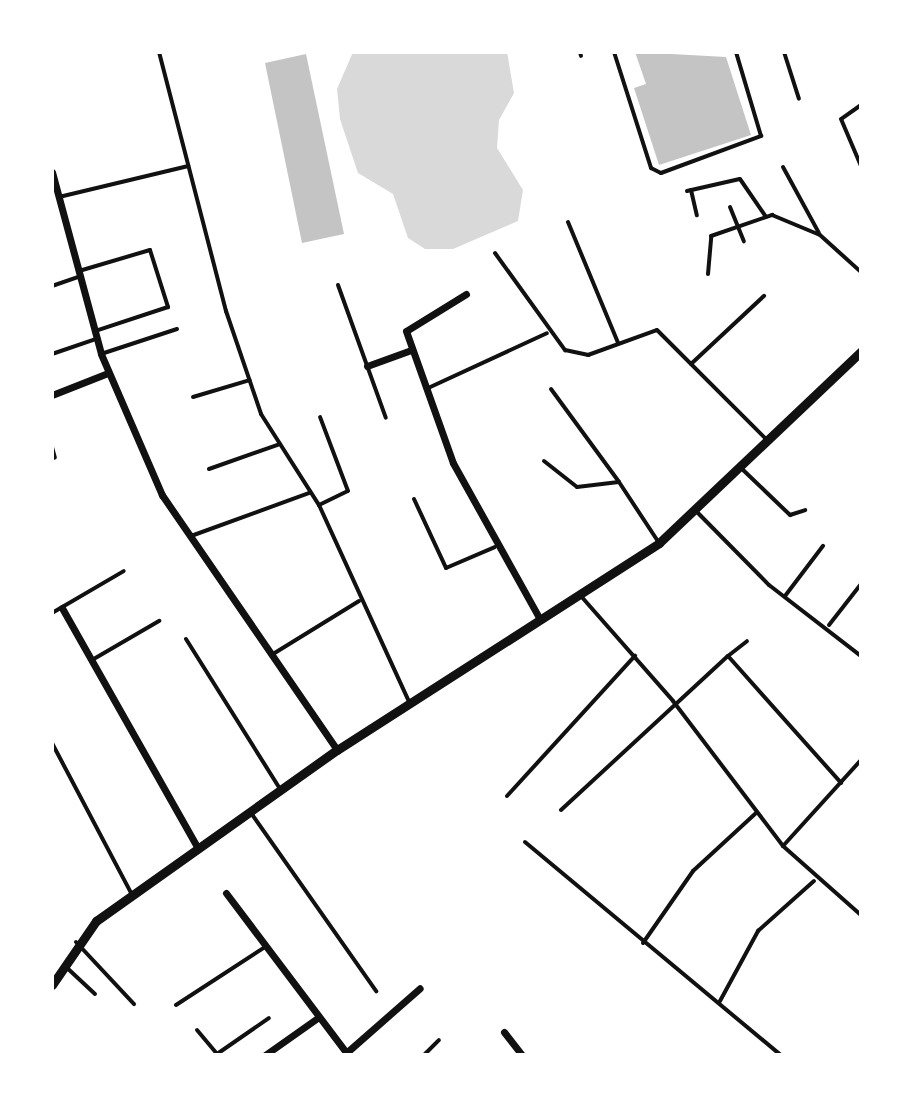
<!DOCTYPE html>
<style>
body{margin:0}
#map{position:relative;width:913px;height:1107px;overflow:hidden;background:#fff;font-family:Lato,sans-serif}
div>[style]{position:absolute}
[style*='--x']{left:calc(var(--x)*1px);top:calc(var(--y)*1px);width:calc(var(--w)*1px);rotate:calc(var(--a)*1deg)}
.water>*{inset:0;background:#d9d9d9}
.building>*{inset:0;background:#c4c4c4}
.service>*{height:4px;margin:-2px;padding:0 2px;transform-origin:2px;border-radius:2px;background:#111}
.minor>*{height:7px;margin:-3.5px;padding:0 3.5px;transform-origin:3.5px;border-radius:3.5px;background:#111}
.tertiary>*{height:9px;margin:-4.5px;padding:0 4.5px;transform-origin:4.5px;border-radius:4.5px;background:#111}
span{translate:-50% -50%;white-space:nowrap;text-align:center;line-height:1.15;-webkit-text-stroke:6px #fff;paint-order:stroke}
.frame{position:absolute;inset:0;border:54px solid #fff;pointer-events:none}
</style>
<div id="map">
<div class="water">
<div style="clip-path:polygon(353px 52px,507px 52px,514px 93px,499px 120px,497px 148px,523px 190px,518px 221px,453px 249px,425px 249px,408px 238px,393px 194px,358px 173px,340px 119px,337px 89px)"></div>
</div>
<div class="building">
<div style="clip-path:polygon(635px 52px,726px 57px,751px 135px,659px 165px,634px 88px,646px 84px)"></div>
<div style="clip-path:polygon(306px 54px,344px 234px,302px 243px,265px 63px)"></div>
</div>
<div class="service">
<div style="--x:159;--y:52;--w:268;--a:75.5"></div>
<div style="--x:226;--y:311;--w:109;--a:71.2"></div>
<div style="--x:261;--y:414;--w:108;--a:57.5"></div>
<div style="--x:319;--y:505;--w:217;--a:65.4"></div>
<div style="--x:580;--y:52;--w:4;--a:76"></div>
<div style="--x:614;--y:52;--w:122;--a:72.3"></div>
<div style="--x:651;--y:168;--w:11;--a:27"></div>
<div style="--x:661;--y:173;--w:107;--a:-20.3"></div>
<div style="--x:761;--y:136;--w:88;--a:-106.6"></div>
<div style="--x:784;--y:52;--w:49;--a:72.3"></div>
<div style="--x:861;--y:105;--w:24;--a:145"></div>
<div style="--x:841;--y:119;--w:51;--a:66.9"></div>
<div style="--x:783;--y:167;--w:75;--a:61.4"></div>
<div style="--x:691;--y:190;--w:26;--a:77"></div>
<div style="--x:687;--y:191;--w:54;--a:-12.8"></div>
<div style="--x:740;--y:179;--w:46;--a:55.6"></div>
<div style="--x:59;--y:197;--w:133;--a:-13.5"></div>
<div style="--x:730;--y:207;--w:37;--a:68"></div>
<div style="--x:568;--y:222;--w:131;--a:67.5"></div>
<div style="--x:495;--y:253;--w:120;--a:54.2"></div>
<div style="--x:565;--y:350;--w:24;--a:12"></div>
<div style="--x:588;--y:355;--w:73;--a:-19.9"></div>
<div style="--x:657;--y:330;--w:156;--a:45"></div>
<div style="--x:79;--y:271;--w:74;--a:-16.5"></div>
<div style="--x:150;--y:250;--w:60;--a:72.5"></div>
<div style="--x:168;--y:307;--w:77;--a:161.8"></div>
<div style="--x:708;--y:274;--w:38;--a:-85"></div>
<div style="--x:711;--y:236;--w:65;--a:-19"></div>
<div style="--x:772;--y:215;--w:52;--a:22.6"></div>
<div style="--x:820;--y:235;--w:55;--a:42.1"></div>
<div style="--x:338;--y:285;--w:141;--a:70.2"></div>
<div style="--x:52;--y:286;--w:31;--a:-19"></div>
<div style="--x:52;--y:354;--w:46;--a:-18.8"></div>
<div style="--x:101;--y:354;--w:80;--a:-18.2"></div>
<div style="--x:691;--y:364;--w:100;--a:-43"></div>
<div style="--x:426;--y:389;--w:133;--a:-24.8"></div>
<div style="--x:551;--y:389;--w:115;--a:53.8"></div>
<div style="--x:193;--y:397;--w:59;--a:-16.6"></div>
<div style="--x:52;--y:447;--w:11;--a:75"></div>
<div style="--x:544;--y:461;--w:42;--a:38.2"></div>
<div style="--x:577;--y:487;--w:42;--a:-6.8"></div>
<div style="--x:619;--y:482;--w:73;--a:56.7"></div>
<div style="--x:741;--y:468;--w:68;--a:43.8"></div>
<div style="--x:790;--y:515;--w:16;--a:-18"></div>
<div style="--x:209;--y:469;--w:75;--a:-19.4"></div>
<div style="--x:414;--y:499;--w:76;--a:65.1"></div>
<div style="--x:446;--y:568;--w:53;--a:-23.2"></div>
<div style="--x:319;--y:505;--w:32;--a:-26"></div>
<div style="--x:348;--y:491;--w:79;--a:-110.7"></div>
<div style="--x:696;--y:511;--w:104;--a:45.4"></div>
<div style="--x:769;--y:585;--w:116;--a:37.7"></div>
<div style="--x:191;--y:536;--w:126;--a:-20"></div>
<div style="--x:580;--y:595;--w:141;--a:48.7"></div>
<div style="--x:673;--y:701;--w:182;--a:52.8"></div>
<div style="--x:783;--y:846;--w:104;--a:41.5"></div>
<div style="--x:785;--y:596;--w:63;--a:-52.8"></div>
<div style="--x:52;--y:613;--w:83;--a:-30.3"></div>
<div style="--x:829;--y:625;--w:52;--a:-52"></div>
<div style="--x:186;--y:639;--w:177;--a:57.9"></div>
<div style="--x:273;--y:654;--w:101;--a:-31.6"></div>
<div style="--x:728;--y:656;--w:24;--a:-38"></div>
<div style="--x:92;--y:660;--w:78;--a:-30.2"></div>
<div style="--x:52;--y:743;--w:172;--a:62.2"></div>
<div style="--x:507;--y:796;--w:190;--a:-47.6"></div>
<div style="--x:561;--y:810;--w:227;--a:-42.7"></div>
<div style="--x:728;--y:656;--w:170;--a:48.3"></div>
<div style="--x:251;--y:813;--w:218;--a:54.9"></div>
<div style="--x:525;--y:842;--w:333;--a:39.8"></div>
<div style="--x:783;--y:846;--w:116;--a:-47.8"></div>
<div style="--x:76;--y:942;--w:85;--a:46.9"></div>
<div style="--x:643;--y:943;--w:88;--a:-55.2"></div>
<div style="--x:693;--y:871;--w:86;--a:-42.6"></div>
<div style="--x:65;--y:966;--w:41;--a:43"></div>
<div style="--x:720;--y:1001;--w:80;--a:-61.5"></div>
<div style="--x:758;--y:931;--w:75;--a:-41.8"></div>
<div style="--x:176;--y:1005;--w:106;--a:-33.1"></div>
<div style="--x:197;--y:1030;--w:30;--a:50"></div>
<div style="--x:217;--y:1054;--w:63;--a:-34.7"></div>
<div style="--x:424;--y:1055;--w:21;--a:-45"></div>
</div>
<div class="minor">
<div style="--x:52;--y:172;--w:188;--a:74.9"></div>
<div style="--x:101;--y:354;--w:154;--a:66.6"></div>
<div style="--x:162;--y:495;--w:309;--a:55.5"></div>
<div style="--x:466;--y:294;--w:70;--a:148.3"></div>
<div style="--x:406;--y:331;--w:140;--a:70.4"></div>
<div style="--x:453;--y:463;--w:179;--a:60.9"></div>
<div style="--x:367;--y:366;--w:47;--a:-20"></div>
<div style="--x:52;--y:395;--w:60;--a:-21.4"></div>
<div style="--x:62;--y:608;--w:276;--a:60.5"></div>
<div style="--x:226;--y:893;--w:203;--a:53"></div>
<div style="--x:504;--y:1032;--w:29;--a:52"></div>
<div style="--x:346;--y:1053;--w:98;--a:-41.3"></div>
<div style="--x:265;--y:1055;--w:62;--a:-35.2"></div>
</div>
<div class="tertiary">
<div style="--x:52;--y:985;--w:78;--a:-55.5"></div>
<div style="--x:96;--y:921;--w:296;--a:-35.4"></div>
<div style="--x:337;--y:750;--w:383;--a:-32.7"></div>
<div style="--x:659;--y:543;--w:279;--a:-43.5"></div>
</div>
<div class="frame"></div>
</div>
